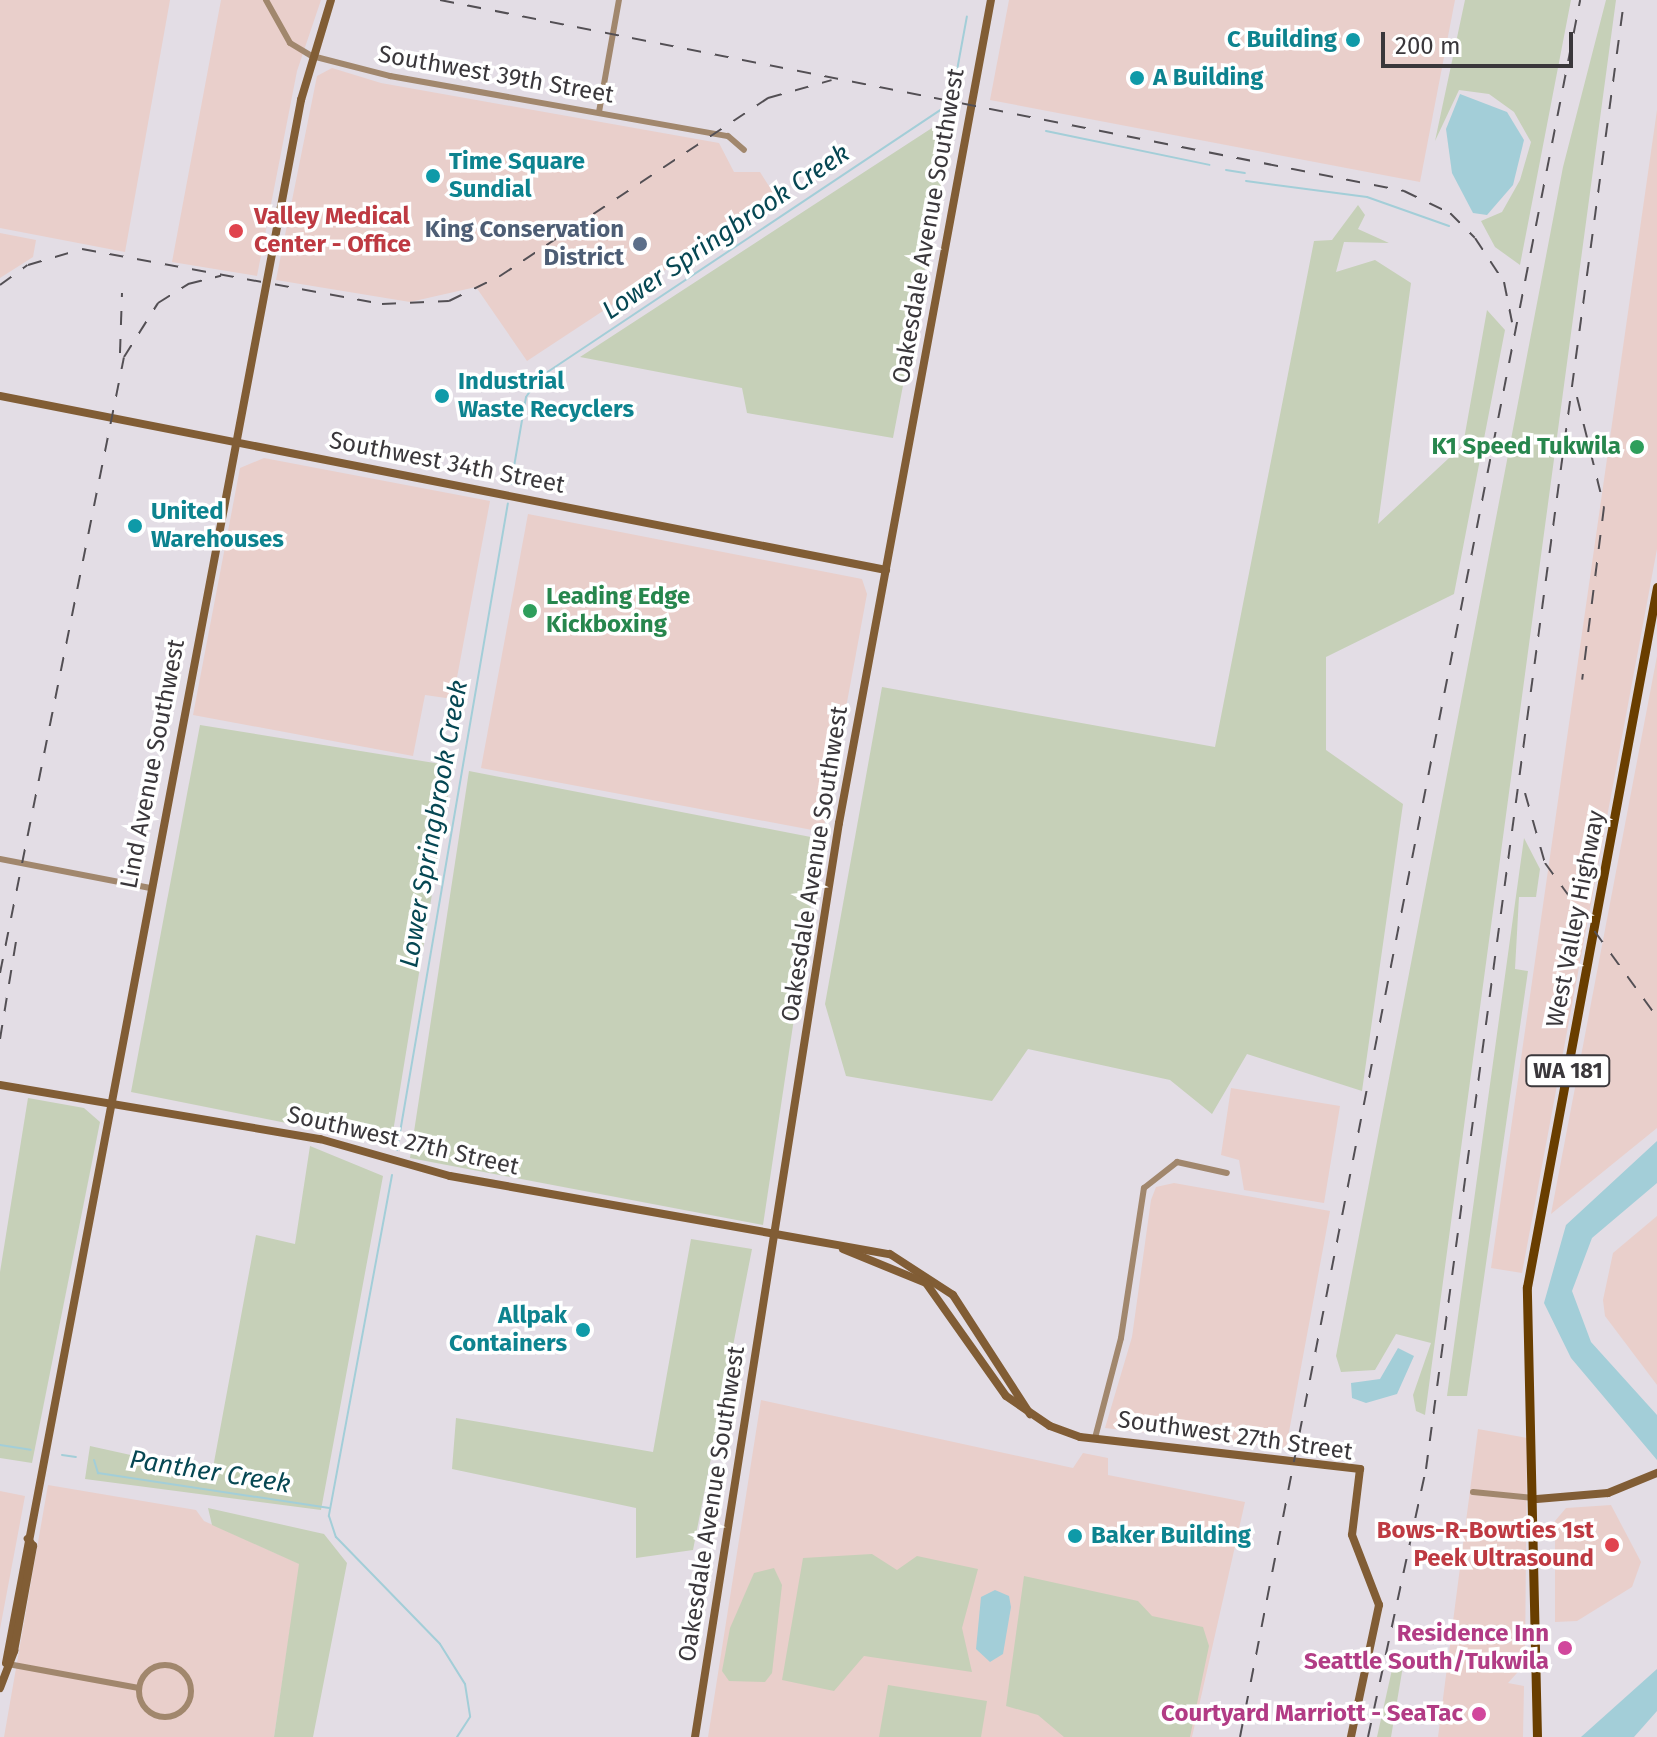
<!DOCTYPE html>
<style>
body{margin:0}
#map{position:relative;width:1657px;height:1737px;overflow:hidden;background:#e3dde5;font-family:"Fira Sans",sans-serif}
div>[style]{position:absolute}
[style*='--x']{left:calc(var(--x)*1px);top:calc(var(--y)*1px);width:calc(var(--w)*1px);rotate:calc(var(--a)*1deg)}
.commercial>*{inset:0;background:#e9cfcb}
.green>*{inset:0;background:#c6d0b8}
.water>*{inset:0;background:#a3ced8}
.stream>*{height:2px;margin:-1px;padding:0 1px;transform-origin:1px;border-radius:1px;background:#a3ced8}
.street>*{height:6px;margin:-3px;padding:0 3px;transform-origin:3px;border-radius:3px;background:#a1876d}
.street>.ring{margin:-3px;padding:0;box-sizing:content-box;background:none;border:6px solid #a1876d;border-radius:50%}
.secondary>*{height:8px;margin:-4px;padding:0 4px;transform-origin:4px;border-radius:4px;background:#815d35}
.primary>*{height:9px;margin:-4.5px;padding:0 4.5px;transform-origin:4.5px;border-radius:4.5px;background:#693e00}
.rail>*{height:2px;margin-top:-1px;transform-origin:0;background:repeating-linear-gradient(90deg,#534f54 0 14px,transparent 0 28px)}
.dots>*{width:22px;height:22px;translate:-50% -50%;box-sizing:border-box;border:4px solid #fff;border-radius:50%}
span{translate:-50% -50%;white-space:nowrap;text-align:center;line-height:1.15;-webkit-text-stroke:7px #fff;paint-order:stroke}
.shield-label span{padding:2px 6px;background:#fff;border:2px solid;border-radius:6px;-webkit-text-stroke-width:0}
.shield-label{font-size:22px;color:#3a373b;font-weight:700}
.culture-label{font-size:24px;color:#0d838f;font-weight:700}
.right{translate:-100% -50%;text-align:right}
.left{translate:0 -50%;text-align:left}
.street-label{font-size:24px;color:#3a373b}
.health-label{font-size:24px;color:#be3a42;font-weight:700}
.service-label{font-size:24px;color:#4e5e75;font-weight:700}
.leisure-label{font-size:24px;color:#27864d;font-weight:700}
.hotel-label{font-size:24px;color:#b23c85;font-weight:700}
.water-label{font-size:26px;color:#064753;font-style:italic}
.scale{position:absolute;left:1381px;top:32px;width:192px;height:36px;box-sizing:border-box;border:4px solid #3a373b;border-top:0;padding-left:10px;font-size:24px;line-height:28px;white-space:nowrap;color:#3a373b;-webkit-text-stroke:6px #fff;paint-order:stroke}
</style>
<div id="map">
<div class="commercial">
<div style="clip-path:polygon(0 0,170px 0,125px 252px,0 228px)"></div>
<div style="clip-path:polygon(221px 0,321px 0,297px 71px,257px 276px,172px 262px)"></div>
<div style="clip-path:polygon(1009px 0,1455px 0,1420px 182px,990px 100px)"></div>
<div style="clip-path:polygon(332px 68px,381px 83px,719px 143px,734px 172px,760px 172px,776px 197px,527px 361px,476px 287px,410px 302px,276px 280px,317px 76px)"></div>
<div style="clip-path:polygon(1657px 110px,1657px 549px,1522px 1273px,1491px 1268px)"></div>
<div style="clip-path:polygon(0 233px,36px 240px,33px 257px,0 278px)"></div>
<div style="clip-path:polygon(264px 458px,490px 501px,453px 699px,425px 695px,413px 756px,193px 715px,240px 468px)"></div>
<div style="clip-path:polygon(528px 514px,862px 579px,867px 594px,823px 832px,481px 768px)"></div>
<div style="clip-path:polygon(1657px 656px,1657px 1128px,1551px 1214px)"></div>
<div style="clip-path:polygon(1231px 1088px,1340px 1106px,1324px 1203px,1244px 1190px,1239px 1160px,1221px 1155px)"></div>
<div style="clip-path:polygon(1174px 1183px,1330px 1211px,1286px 1448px,1105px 1428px,1132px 1337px,1151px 1200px,1156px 1187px)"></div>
<div style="clip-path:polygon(1657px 1216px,1657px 1385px,1605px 1316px,1603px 1300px,1613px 1253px)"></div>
<div style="clip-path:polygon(761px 1400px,1073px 1468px,1083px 1453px,1108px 1458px,1108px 1475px,1245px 1502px,1192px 1737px,708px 1737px)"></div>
<div style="clip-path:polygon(1478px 1429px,1527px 1438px,1525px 1664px,1508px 1683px,1524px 1686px,1523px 1737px,1438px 1737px)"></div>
<div style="clip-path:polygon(48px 1485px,196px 1510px,204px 1521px,300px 1564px,274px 1737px,4px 1737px)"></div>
<div style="clip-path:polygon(0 1491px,25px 1496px,0 1629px)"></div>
<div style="clip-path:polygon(1611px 1505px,1641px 1562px,1632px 1587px,1577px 1621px,1555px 1622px,1555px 1521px,1566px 1508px)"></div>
</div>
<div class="green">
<div style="clip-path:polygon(1465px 0,1571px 0,1520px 265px,1495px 247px,1481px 221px,1502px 212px,1520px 180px,1531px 142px,1514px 112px,1489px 94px,1459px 90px,1435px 141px)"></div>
<div style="clip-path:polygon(1606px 0,1616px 0,1425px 1415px,1416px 1411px,1413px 1395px,1431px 1343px,1396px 1334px,1375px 1370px,1341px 1372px,1336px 1356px,1563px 167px)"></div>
<div style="clip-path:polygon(955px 113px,893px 438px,747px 413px,742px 388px,580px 357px)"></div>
<div style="clip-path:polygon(1358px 205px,1365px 215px,1358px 229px,1389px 243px,1344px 242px,1336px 272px,1375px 260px,1411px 283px,1378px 524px,1463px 445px,1487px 310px,1505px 330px,1454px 594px,1326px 657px,1326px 750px,1403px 804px,1362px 1091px,1247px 1054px,1212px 1114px,1170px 1080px,1028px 1049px,992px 1101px,846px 1076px,825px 1004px,882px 687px,1215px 747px,1314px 241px,1332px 240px)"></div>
<div style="clip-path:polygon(200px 725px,453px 766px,391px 1144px,131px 1092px)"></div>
<div style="clip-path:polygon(469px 771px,821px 839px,763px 1225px,410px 1158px)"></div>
<div style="clip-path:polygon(1524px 838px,1540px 869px,1536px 897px,1519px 897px,1515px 969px,1528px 971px,1467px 1396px,1447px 1396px)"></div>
<div style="clip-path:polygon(28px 1098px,84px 1108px,100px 1122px,32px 1463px,0 1458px,0 1272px)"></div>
<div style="clip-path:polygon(310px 1146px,383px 1176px,321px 1510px,85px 1479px,90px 1446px,212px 1473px,256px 1235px,295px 1244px)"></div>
<div style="clip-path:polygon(691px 1239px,752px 1249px,693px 1550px,636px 1558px,636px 1508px,452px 1469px,456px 1418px,653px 1452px)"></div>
<div style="clip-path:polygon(208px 1508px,324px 1534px,347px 1563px,313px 1737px,274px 1737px,299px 1564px,212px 1525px)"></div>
<div style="clip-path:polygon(872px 1554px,897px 1570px,917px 1556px,978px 1569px,962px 1628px,972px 1672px,864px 1656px,834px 1691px,782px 1680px,803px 1558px)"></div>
<div style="clip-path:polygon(774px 1568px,782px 1585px,772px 1673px,765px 1682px,729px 1681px,722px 1671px,730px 1628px,754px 1573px)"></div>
<div style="clip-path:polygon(1024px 1576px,1138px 1601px,1152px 1616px,1203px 1627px,1209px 1646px,1190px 1737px,1064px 1737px,1038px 1715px,1006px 1706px)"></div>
<div style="clip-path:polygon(1393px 1665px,1403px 1666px,1391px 1737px,1377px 1737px)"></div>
<div style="clip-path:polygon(888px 1685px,987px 1701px,981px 1737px,879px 1737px)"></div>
</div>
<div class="water">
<div style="clip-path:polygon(1460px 94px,1507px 112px,1524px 140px,1513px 185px,1487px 215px,1473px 213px,1452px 173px,1446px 129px)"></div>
<div style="clip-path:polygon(1657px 1141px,1657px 1183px,1592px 1238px,1572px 1291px,1591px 1342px,1657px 1415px,1657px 1460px,1571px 1358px,1544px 1303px,1566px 1225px)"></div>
<div style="clip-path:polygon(1398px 1348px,1414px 1356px,1397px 1394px,1366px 1403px,1352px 1398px,1351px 1383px,1380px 1379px)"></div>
<div style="clip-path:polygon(995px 1590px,1009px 1596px,1011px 1607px,1003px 1654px,990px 1662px,976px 1649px,981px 1597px)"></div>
<div style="clip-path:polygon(1657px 1669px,1657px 1711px,1634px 1737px,1581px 1737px)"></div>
</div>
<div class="stream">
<div style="--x:1046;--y:131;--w:167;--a:11.7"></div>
<div style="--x:1226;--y:170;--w:19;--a:9"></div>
<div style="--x:1246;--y:181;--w:122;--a:7.5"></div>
<div style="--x:1367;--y:197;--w:87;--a:19.5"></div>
<div style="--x:511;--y:484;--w:88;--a:-80.2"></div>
<div style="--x:526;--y:397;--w:24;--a:-55"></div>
<div style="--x:540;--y:377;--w:494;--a:-33.7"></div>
<div style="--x:951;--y:103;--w:88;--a:-79.6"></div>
<div style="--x:397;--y:1150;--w:656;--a:-80.27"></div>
<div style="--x:392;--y:1175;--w:347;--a:100.5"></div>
<div style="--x:329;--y:1516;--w:22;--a:72"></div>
<div style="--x:336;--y:1537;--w:149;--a:45.8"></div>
<div style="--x:440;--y:1644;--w:47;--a:58"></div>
<div style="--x:465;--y:1684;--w:33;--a:81"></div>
<div style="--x:470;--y:1717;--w:24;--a:123"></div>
<div style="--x:0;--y:1445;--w:31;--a:9"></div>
<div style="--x:62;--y:1455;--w:14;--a:8"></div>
<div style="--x:94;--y:1460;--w:14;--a:73"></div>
<div style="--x:98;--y:1473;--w:234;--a:8.6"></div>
</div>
<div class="street">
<div style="--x:266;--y:0;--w:49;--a:60.8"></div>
<div style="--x:290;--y:43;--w:26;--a:31"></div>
<div style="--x:312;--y:56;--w:81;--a:14.4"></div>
<div style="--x:390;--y:76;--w:343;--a:10.1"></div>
<div style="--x:728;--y:136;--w:21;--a:41"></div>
<div style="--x:599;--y:112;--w:114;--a:-79.9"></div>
<div style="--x:0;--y:859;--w:153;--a:10.9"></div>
<div style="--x:1095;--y:1438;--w:103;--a:-75.4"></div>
<div style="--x:1121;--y:1338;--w:152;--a:-81.3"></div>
<div style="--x:1144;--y:1188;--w:42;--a:-38.2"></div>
<div style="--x:1177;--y:1162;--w:51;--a:12.4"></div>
<div style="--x:1473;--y:1492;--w:60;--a:5.7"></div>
<div style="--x:8;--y:1664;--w:133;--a:10.4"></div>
<div class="ring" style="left:139px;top:1665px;width:46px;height:46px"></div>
</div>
<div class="secondary">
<div style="--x:0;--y:396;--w:903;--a:11.11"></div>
<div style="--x:0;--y:1085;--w:325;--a:9.6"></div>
<div style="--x:320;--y:1139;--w:135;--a:15.9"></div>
<div style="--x:450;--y:1176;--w:447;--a:10.1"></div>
<div style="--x:890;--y:1254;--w:75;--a:33.1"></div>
<div style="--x:953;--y:1295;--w:142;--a:57.1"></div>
<div style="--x:843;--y:1249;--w:90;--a:22.3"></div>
<div style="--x:926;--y:1283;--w:138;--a:54.7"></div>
<div style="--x:1006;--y:1396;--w:53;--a:34.3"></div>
<div style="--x:1050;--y:1426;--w:32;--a:20"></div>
<div style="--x:1080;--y:1437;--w:282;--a:6.5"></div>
<div style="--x:1360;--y:1469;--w:66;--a:96.9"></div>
<div style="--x:1352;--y:1535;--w:75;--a:68.9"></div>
<div style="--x:1379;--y:1605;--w:135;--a:102"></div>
<div style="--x:1537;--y:1499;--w:71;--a:-4.8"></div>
<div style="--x:1608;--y:1493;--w:53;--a:-22.2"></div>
<div style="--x:6;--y:1663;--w:1591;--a:-79.31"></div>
<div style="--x:301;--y:100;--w:104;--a:-73.3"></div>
<div style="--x:0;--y:1688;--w:40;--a:-69"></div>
<div style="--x:14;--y:1651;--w:107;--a:-79.7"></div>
<div style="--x:33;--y:1546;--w:9;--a:-126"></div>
<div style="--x:695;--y:1737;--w:925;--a:-81.05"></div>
<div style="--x:839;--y:823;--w:837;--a:-79.54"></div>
</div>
<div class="primary">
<div style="--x:1537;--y:1737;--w:450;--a:-91.3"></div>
<div style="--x:1527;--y:1287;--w:712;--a:-79.48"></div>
</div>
<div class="rail">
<div style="--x:440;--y:0;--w:983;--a:11.21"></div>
<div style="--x:1404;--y:191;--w:51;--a:25.6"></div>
<div style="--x:1450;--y:213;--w:35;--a:45"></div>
<div style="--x:1475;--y:238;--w:53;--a:56.6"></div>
<div style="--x:1504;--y:282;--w:41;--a:78.7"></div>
<div style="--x:0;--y:285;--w:34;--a:-36"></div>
<div style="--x:28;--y:265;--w:56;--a:-16.5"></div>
<div style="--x:82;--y:249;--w:305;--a:10.4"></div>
<div style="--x:382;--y:304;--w:67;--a:-2.6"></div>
<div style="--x:449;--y:301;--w:57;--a:-26.1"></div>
<div style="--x:500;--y:276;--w:322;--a:-33.6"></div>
<div style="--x:768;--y:98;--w:66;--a:-15.7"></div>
<div style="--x:120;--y:353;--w:60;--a:-88.1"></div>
<div style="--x:1577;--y:397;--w:113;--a:76.2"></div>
<div style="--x:1604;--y:507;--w:174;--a:97.2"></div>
<div style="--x:1525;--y:793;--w:73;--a:74.1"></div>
<div style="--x:1545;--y:863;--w:190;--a:54"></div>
<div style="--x:0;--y:973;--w:628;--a:-78.62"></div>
<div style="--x:124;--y:357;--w:64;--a:-57.8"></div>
<div style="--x:158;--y:303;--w:36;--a:-32"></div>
<div style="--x:188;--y:284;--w:34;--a:-14"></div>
<div style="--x:0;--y:1039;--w:99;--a:-80.7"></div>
<div style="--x:1240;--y:1737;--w:1770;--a:-78.92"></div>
<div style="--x:1368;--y:1737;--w:274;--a:-77.8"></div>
<div style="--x:1426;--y:1469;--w:1482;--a:-82.32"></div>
</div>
<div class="dots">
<div style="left:1353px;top:40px;background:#0f9aa8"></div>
<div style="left:1137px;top:78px;background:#0f9aa8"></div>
<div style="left:433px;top:176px;background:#0f9aa8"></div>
<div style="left:236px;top:231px;background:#e0444e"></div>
<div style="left:640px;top:244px;background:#5c6f8a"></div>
<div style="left:442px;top:396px;background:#0f9aa8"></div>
<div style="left:1637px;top:447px;background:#2e9e5b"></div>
<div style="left:135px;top:526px;background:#0f9aa8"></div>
<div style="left:530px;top:611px;background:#2e9e5b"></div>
<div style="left:583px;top:1330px;background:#0f9aa8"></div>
<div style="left:1075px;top:1536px;background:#0f9aa8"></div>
<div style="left:1612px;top:1545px;background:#e0444e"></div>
<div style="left:1565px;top:1648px;background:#d1479c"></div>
<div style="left:1479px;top:1714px;background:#d1479c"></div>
</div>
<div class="shield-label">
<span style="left:1568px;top:1071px">WA 181</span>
</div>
<div class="culture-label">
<span class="right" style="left:1337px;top:40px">C Building</span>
<span class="left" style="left:1153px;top:78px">A Building</span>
<span class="left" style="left:449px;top:176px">Time Square<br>Sundial</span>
<span class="left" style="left:458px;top:396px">Industrial<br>Waste Recyclers</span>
<span class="left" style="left:151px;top:526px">United<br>Warehouses</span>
<span class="right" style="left:567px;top:1330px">Allpak<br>Containers</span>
<span class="left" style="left:1091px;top:1536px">Baker Building</span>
</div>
<div class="street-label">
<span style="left:496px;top:75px;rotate:10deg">Southwest 39th Street</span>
<span style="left:929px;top:226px;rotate:-80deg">Oakesdale Avenue Southwest</span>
<span style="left:447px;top:463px;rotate:11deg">Southwest 34th Street</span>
<span style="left:153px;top:764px;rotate:-79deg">Lind Avenue Southwest</span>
<span style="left:815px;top:864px;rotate:-81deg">Oakesdale Avenue Southwest</span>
<span style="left:1576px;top:919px;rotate:-79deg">West Valley Highway</span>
<span style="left:403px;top:1141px;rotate:13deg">Southwest 27th Street</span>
<span style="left:1235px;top:1436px;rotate:8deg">Southwest 27th Street</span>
<span style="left:712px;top:1504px;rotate:-81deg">Oakesdale Avenue Southwest</span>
</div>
<div class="health-label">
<span class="left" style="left:254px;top:231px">Valley Medical<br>Center - Office</span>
<span class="right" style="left:1594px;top:1545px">Bows-R-Bowties 1st<br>Peek Ultrasound</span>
</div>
<div class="service-label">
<span class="right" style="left:624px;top:244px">King Conservation<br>District</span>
</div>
<div class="leisure-label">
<span class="right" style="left:1621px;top:447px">K1 Speed Tukwila</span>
<span class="left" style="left:546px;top:611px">Leading Edge<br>Kickboxing</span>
</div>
<div class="hotel-label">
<span class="right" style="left:1549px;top:1648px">Residence Inn<br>Seattle South/Tukwila</span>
<span class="right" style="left:1463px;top:1714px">Courtyard Marriott - SeaTac</span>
</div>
<div class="water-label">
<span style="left:726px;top:232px;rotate:-34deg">Lower Springbrook Creek</span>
<span style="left:434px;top:824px;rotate:-80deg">Lower Springbrook Creek</span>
<span style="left:210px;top:1472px;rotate:9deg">Panther Creek</span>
</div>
<div class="scale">200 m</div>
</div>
